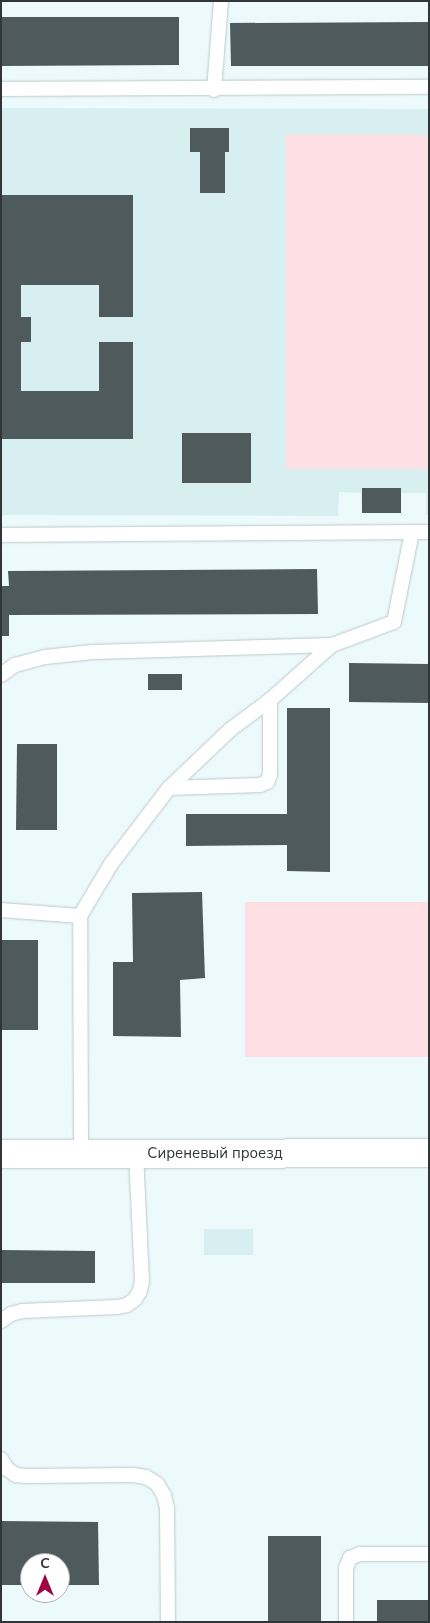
<!DOCTYPE html>
<meta charset="utf-8">
<style>
body{margin:0}
#map{position:relative;width:430px;height:1623px;overflow:hidden;background:#ecfafb;font-family:"Nunito Sans",sans-serif}
div>[style]{position:absolute}
[style*='--x']{left:calc(var(--x)*1px);top:calc(var(--y)*1px);width:calc(var(--w)*1px);rotate:calc(var(--a)*1deg)}
.built>*{inset:0;background:#d8eff2}
.green>*{inset:0;background:#fedfe3}
.building>*{inset:0;background:#4f5a5c}
.roads{filter:drop-shadow(0 0 1px #bcc9ca) drop-shadow(0 0 1px #bcc9ca)}
.service>*{height:14px;margin:-7px;padding:0 7px;transform-origin:7px;border-radius:7px;background:#fff}
.tertiary>*{height:28px;margin:-14px;padding:0 14px;transform-origin:14px;border-radius:14px;background:#fff}
span{translate:-50% -50%;white-space:nowrap;text-align:center;line-height:1.15;-webkit-text-stroke:5px #fff;paint-order:stroke}
.street-label{font-size:15px;color:#303536}
.frame{position:absolute;inset:0;border:2px solid #303536;pointer-events:none}
.north{position:absolute;left:20px;top:1553px;width:50px;height:50px;box-sizing:border-box;background:#fff;border:1px solid #acaeaf;border-radius:50%;rotate:0deg;font-size:14px;font-weight:700;line-height:20px;text-align:center;color:#303536}
.north::after{content:'';display:block;margin:auto;width:18px;height:22px;background:#a00341;clip-path:polygon(50% 0,100% 100%,50% 72%,0 100%)}
</style>
<div id="map">
<div class="built">
<div style="clip-path:polygon(1px 108px,429px 109px,429px 515px,426px 515px,426px 493px,401px 493px,401px 513px,362px 513px,361px 493px,339px 492px,338px 516px,1px 515px)"></div>
<div style="clip-path:polygon(204px 1229px,253px 1229px,253px 1255px,204px 1255px)"></div>
</div>
<div class="green">
<div style="clip-path:polygon(286px 135px,429px 135px,429px 469px,286px 469px)"></div>
<div style="clip-path:polygon(245px 902px,429px 902px,429px 1057px,245px 1057px)"></div>
</div>
<div class="building">
<div style="clip-path:polygon(1px 17px,179px 17px,179px 65px,1px 66px)"></div>
<div style="clip-path:polygon(429px 22px,429px 66px,231px 66px,230px 23px)"></div>
<div style="clip-path:polygon(190px 128px,229px 128px,229px 152px,225px 152px,225px 193px,200px 193px,200px 152px,190px 152px)"></div>
<div style="clip-path:polygon(1px 195px,133px 195px,133px 317px,99px 317px,99px 285px,21px 285px,21px 317px,31px 317px,31px 342px,21px 342px,21px 391px,99px 391px,99px 342px,133px 342px,133px 439px,1px 439px)"></div>
<div style="clip-path:polygon(182px 433px,251px 433px,251px 483px,182px 483px)"></div>
<div style="clip-path:polygon(362px 488px,401px 488px,401px 513px,362px 513px)"></div>
<div style="clip-path:polygon(317px 569px,318px 614px,9px 615px,9px 636px,1px 636px,1px 586px,9px 586px,8px 571px)"></div>
<div style="clip-path:polygon(349px 663px,429px 664px,429px 703px,349px 702px)"></div>
<div style="clip-path:polygon(148px 674px,182px 674px,182px 690px,148px 690px)"></div>
<div style="clip-path:polygon(287px 708px,330px 708px,330px 872px,287px 871px,287px 845px,186px 846px,186px 814px,287px 814px)"></div>
<div style="clip-path:polygon(17px 744px,57px 744px,57px 830px,16px 830px)"></div>
<div style="clip-path:polygon(202px 892px,205px 978px,180px 980px,181px 1037px,113px 1036px,113px 962px,133px 962px,132px 893px)"></div>
<div style="clip-path:polygon(1px 940px,38px 940px,38px 1030px,1px 1030px)"></div>
<div style="clip-path:polygon(1px 1250px,95px 1251px,95px 1283px,1px 1283px)"></div>
<div style="clip-path:polygon(1px 1521px,98px 1522px,99px 1585px,60px 1585px,60px 1563px,30px 1563px,30px 1585px,1px 1585px)"></div>
<div style="clip-path:polygon(268px 1536px,321px 1536px,321px 1622px,268px 1622px)"></div>
<div style="clip-path:polygon(377px 1600px,429px 1600px,429px 1622px,377px 1622px)"></div>
</div>
<div class="roads">
<div class="service">
<div style="--x:1;--y:89;--w:428;--a:-0.3"></div>
<div style="--x:214;--y:90;--w:89;--a:-85.5"></div>
<div style="--x:1;--y:535;--w:411;--a:-0.4"></div>
<div style="--x:1;--y:675;--w:17;--a:-36"></div>
<div style="--x:15;--y:665;--w:31;--a:-15"></div>
<div style="--x:45;--y:657;--w:48;--a:-5.9"></div>
<div style="--x:93;--y:652;--w:239;--a:-1.7"></div>
<div style="--x:332;--y:645;--w:66;--a:-20.4"></div>
<div style="--x:394;--y:622;--w:92;--a:-78.7"></div>
<div style="--x:412;--y:532;--w:17;--a:0"></div>
<div style="--x:169;--y:788;--w:91;--a:-1.9"></div>
<div style="--x:260;--y:785;--w:8;--a:-23"></div>
<div style="--x:267;--y:782;--w:8;--a:-67"></div>
<div style="--x:270;--y:775;--w:75;--a:-90"></div>
<div style="--x:270;--y:700;--w:83;--a:-41.6"></div>
<div style="--x:1;--y:910;--w:79;--a:4.3"></div>
<div style="--x:81;--y:1154;--w:238;--a:-90.2"></div>
<div style="--x:80;--y:916;--w:61;--a:-59.2"></div>
<div style="--x:111;--y:864;--w:96;--a:-52.7"></div>
<div style="--x:169;--y:788;--w:86;--a:-43.6"></div>
<div style="--x:231;--y:729;--w:49;--a:-36.6"></div>
<div style="--x:1;--y:1321;--w:12;--a:-35"></div>
<div style="--x:11;--y:1314;--w:11;--a:-15"></div>
<div style="--x:22;--y:1311;--w:95;--a:-2.4"></div>
<div style="--x:117;--y:1307;--w:10;--a:-11"></div>
<div style="--x:127;--y:1305;--w:10;--a:-37"></div>
<div style="--x:135;--y:1299;--w:9;--a:-58"></div>
<div style="--x:140;--y:1291;--w:10;--a:-79"></div>
<div style="--x:142;--y:1281;--w:127;--a:-92.7"></div>
<div style="--x:1;--y:1459;--w:12;--a:59"></div>
<div style="--x:7;--y:1469;--w:11;--a:34"></div>
<div style="--x:16;--y:1475;--w:10;--a:6"></div>
<div style="--x:26;--y:1476;--w:107;--a:-0.5"></div>
<div style="--x:133;--y:1475;--w:13;--a:9"></div>
<div style="--x:146;--y:1477;--w:13;--a:32"></div>
<div style="--x:157;--y:1484;--w:13;--a:58"></div>
<div style="--x:164;--y:1495;--w:13;--a:77"></div>
<div style="--x:167;--y:1508;--w:114;--a:89.5"></div>
<div style="--x:346;--y:1622;--w:54;--a:-90"></div>
<div style="--x:346;--y:1568;--w:11;--a:-68"></div>
<div style="--x:350;--y:1558;--w:11;--a:-22"></div>
<div style="--x:360;--y:1554;--w:69;--a:0"></div>
</div>
<div class="tertiary">
<div style="--x:1;--y:1154;--w:428;--a:-0.1"></div>
</div>
</div>
<div class="street-label">
<span style="left:215px;top:1154px">Сиреневый проезд</span>
</div>
<div class="frame"></div>
<div class="north">С</div>
</div>
